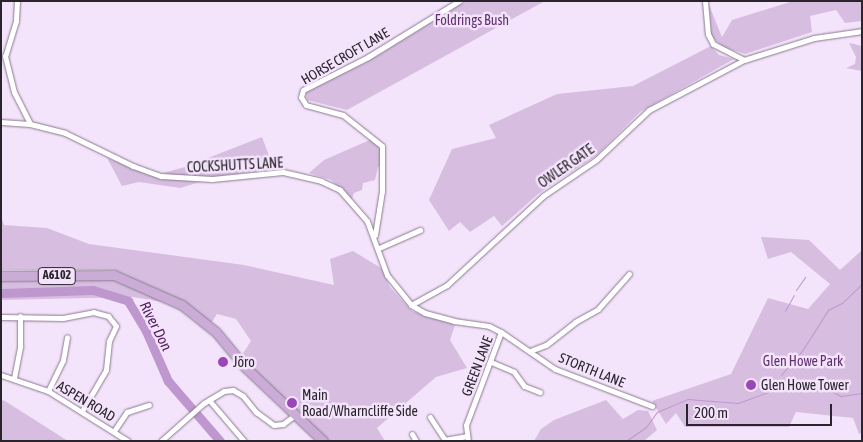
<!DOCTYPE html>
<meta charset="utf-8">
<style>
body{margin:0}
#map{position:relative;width:863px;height:442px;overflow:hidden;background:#f4e4fb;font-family:"Asap Condensed",sans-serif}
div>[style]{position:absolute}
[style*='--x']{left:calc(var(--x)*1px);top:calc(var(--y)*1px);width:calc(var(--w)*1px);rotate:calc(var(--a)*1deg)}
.green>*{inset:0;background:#d7bee1}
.stream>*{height:1px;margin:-0.5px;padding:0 0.5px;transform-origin:0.5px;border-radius:0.5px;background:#be97ce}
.river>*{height:9px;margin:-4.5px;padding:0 4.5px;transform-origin:4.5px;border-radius:4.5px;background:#be97ce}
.roads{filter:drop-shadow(0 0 1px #897a8f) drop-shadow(0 0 1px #897a8f)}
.street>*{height:5px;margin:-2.5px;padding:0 2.5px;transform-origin:2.5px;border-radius:2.5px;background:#fff}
.primary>*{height:9px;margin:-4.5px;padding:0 4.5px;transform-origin:4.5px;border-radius:4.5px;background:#caacd6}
.dots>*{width:14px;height:14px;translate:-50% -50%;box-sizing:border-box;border:2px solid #f4e4fb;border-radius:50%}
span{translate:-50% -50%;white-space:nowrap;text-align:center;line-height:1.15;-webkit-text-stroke:5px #f4e4fb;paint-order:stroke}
.shield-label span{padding:1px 4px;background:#f4e4fb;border:1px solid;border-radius:4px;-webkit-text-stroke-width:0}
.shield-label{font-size:12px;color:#2a242d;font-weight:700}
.park-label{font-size:14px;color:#613073}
.street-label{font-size:14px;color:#2a242d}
.poi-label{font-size:14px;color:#2a242d}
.left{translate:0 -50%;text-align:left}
.water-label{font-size:15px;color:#542366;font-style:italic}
.frame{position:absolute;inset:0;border:2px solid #2a242d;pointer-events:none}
.scale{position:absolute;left:686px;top:404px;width:146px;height:22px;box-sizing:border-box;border:2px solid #2a242d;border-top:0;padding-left:6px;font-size:15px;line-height:18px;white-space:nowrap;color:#2a242d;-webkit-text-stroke:4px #f4e4fb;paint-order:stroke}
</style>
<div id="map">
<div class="green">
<div style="clip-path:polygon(466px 1px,545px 1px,347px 110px,307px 100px,306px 92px,367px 62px)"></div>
<div style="clip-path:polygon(793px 1px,862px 1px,862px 21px,845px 23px,836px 10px,810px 16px,812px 32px,745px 54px,723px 47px,711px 36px,709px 5px,722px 37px,732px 20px)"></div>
<div style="clip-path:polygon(849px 43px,862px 46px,862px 71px,846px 68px,855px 64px,856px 57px)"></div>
<div style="clip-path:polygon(711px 46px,719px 55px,734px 59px,640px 112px,597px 155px,538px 194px,502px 226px,494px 216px,470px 232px,460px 222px,449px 231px,429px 200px,452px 149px,496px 138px,489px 125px,557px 94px,633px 86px)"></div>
<div style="clip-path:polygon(262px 137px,274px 169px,214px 177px,182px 177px,163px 173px,185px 167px)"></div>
<div style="clip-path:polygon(372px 139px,380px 147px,381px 166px,378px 167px,375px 180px,363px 183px,362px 190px,354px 193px,352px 199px,331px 180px,309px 173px,324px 160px)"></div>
<div style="clip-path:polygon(107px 158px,161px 178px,200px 182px,180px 188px,139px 182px,122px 186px)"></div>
<div style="clip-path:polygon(1px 216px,4px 225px,47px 228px,89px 244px,244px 265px,334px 285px,330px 259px,353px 251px,381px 268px,390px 287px,412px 311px,455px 325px,450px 340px,467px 368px,436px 377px,377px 428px,385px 441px,329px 441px,240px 358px,251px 341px,236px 319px,217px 314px,210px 325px,182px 302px,114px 270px,1px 270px)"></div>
<div style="clip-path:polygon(761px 237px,809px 240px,840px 270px,862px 250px,862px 433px,859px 434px,853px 418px,796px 412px,789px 427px,685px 427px,676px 413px,666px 424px,652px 401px,731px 374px,768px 298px,808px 309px,830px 284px,791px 252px,768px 259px)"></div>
<div style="clip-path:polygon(1px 280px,113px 280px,174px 304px,133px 297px,1px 300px)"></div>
<div style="clip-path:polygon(1px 400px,5px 401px,68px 441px,1px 441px)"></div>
<div style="clip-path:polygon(606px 400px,623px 419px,638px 410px,648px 411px,657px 430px,644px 441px,534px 441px,541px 429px,554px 420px)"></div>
</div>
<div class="stream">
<div style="--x:796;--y:290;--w:16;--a:-55"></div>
<div style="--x:785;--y:311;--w:18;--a:-61"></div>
<div style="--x:781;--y:375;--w:32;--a:-49"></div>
<div style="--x:802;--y:351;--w:49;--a:-57.6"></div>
<div style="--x:828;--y:310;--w:16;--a:-27"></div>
<div style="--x:842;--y:303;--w:28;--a:-44"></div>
<div style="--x:781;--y:384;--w:9;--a:-41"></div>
<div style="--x:788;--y:378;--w:22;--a:22"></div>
<div style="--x:808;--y:386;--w:10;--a:-11"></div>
<div style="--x:818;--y:384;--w:26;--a:28"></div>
<div style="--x:841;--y:396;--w:21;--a:-8"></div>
<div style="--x:657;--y:412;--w:33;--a:-23"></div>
<div style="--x:687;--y:399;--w:51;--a:4.5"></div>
<div style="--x:738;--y:403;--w:30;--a:-20"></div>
<div style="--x:626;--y:441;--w:24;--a:-35"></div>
<div style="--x:646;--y:427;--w:19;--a:-54"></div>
</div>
<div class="river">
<div style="--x:1;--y:293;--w:92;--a:-1.9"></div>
<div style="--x:93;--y:290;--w:37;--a:17"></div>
<div style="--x:128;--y:301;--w:35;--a:59"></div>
<div style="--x:146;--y:331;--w:55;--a:66.3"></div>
<div style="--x:168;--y:381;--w:79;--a:49.1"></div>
</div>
<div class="roads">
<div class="street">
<div style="--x:17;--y:1;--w:20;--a:93"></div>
<div style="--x:16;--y:21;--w:37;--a:107"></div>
<div style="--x:5;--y:56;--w:37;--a:76"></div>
<div style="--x:14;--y:92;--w:36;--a:63"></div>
<div style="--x:705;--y:1;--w:33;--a:85"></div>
<div style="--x:708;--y:34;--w:11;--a:63"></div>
<div style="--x:713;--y:44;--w:35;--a:27"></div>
<div style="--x:1;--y:122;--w:29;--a:4"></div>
<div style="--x:30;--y:124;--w:36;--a:14"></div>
<div style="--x:65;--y:133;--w:76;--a:25.9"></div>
<div style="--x:133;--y:166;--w:30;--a:20"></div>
<div style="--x:161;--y:176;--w:51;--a:3.4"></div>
<div style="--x:212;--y:179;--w:71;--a:-5.6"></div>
<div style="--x:283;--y:172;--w:39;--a:13"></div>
<div style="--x:321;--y:181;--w:21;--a:25"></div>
<div style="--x:340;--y:190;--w:41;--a:48.9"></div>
<div style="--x:367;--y:221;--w:58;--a:69.7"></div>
<div style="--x:387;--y:275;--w:38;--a:51"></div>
<div style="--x:411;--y:305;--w:16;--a:30"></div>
<div style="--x:425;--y:313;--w:30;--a:15"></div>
<div style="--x:454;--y:321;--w:35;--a:8"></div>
<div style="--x:489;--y:326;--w:13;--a:27"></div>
<div style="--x:501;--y:332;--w:99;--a:110.6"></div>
<div style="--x:466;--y:425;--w:16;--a:83"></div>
<div style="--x:375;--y:235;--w:45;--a:-81"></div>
<div style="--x:382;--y:191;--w:45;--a:-90"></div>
<div style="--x:382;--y:146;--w:50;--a:-141.5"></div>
<div style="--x:343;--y:115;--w:38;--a:-165"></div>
<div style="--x:306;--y:105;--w:9;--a:-122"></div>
<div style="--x:301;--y:97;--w:7;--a:-74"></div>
<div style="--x:303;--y:90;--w:73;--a:-26.9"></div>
<div style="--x:368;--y:57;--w:107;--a:-31.6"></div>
<div style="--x:379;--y:248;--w:45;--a:-23.7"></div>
<div style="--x:411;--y:305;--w:41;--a:-29.1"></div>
<div style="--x:447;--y:285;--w:131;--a:-42.8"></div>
<div style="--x:543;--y:196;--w:64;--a:-34.2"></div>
<div style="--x:596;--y:160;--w:73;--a:-43.3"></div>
<div style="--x:649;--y:110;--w:107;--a:-27.8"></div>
<div style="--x:744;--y:60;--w:73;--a:-17.4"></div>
<div style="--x:814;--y:38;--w:49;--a:-8.3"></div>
<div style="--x:1;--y:317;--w:62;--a:0.9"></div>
<div style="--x:63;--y:318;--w:31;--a:-11"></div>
<div style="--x:93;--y:312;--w:16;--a:15"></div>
<div style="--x:108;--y:316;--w:13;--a:51"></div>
<div style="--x:116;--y:326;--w:17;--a:115"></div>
<div style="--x:109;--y:341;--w:29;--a:96"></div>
<div style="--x:106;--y:370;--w:48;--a:120.3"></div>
<div style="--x:501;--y:332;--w:65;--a:34.4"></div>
<div style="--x:555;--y:369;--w:104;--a:20.9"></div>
<div style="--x:530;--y:351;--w:17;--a:-21"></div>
<div style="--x:546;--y:345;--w:37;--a:-38"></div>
<div style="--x:575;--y:322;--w:26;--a:-29"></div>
<div style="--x:598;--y:309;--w:47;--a:-48.5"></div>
<div style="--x:491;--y:362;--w:25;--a:23"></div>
<div style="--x:514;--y:372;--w:17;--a:54"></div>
<div style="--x:524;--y:386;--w:17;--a:21"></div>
<div style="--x:1;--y:375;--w:50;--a:18.8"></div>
<div style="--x:48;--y:391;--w:94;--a:32"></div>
<div style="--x:14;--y:378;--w:33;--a:-79"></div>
<div style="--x:20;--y:346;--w:30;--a:-90"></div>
<div style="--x:48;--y:391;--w:34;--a:-64"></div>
<div style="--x:63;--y:360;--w:23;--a:-80"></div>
<div style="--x:209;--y:400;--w:54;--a:49.5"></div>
<div style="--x:430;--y:417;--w:27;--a:57"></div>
<div style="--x:114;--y:431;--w:23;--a:-56"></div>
<div style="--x:127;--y:412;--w:23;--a:-18"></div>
<div style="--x:412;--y:434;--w:8;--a:60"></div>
<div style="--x:444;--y:440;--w:22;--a:-10"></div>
<div style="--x:161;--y:441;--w:57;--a:-41.5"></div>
<div style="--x:204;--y:403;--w:23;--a:-31"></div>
<div style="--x:224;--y:391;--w:9;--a:-6"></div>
<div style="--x:233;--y:390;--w:12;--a:31"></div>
<div style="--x:243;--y:396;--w:21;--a:51"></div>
<div style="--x:256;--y:412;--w:22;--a:36"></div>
<div style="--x:274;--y:425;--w:9;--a:-6"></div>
<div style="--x:283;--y:424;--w:15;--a:-37"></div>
</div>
<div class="primary">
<div style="--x:1;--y:276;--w:113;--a:-0.5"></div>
<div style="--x:114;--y:275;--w:74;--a:23.8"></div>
<div style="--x:182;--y:305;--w:43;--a:38.5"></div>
<div style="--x:216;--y:332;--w:45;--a:50.4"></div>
<div style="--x:245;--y:367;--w:108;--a:43.5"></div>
</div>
</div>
<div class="dots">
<div style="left:223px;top:362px;background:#9947b6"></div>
<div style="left:751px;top:385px;background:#9947b6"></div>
<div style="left:292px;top:403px;background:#9947b6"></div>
</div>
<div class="shield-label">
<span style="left:57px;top:276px">A6102</span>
</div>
<div class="park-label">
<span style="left:472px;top:20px">Foldrings Bush</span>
<span style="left:803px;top:361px">Glen Howe Park</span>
</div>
<div class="street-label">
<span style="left:345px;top:56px;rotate:-30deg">HORSE CROFT LANE</span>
<span style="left:235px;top:165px;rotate:-3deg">COCKSHUTTS LANE</span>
<span style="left:566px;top:166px;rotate:-35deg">OWLER GATE</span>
<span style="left:477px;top:366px;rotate:-69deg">GREEN LANE</span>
<span style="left:592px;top:370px;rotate:22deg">STORTH LANE</span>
<span style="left:86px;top:401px;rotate:31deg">ASPEN ROAD</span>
</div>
<div class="poi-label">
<span class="left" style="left:233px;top:362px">Jöro</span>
<span class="left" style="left:761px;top:385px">Glen Howe Tower</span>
<span class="left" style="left:302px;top:403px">Main<br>Road/Wharncliffe Side</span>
</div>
<div class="water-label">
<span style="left:156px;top:326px;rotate:63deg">River Don</span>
</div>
<div class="frame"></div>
<div class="scale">200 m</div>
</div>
